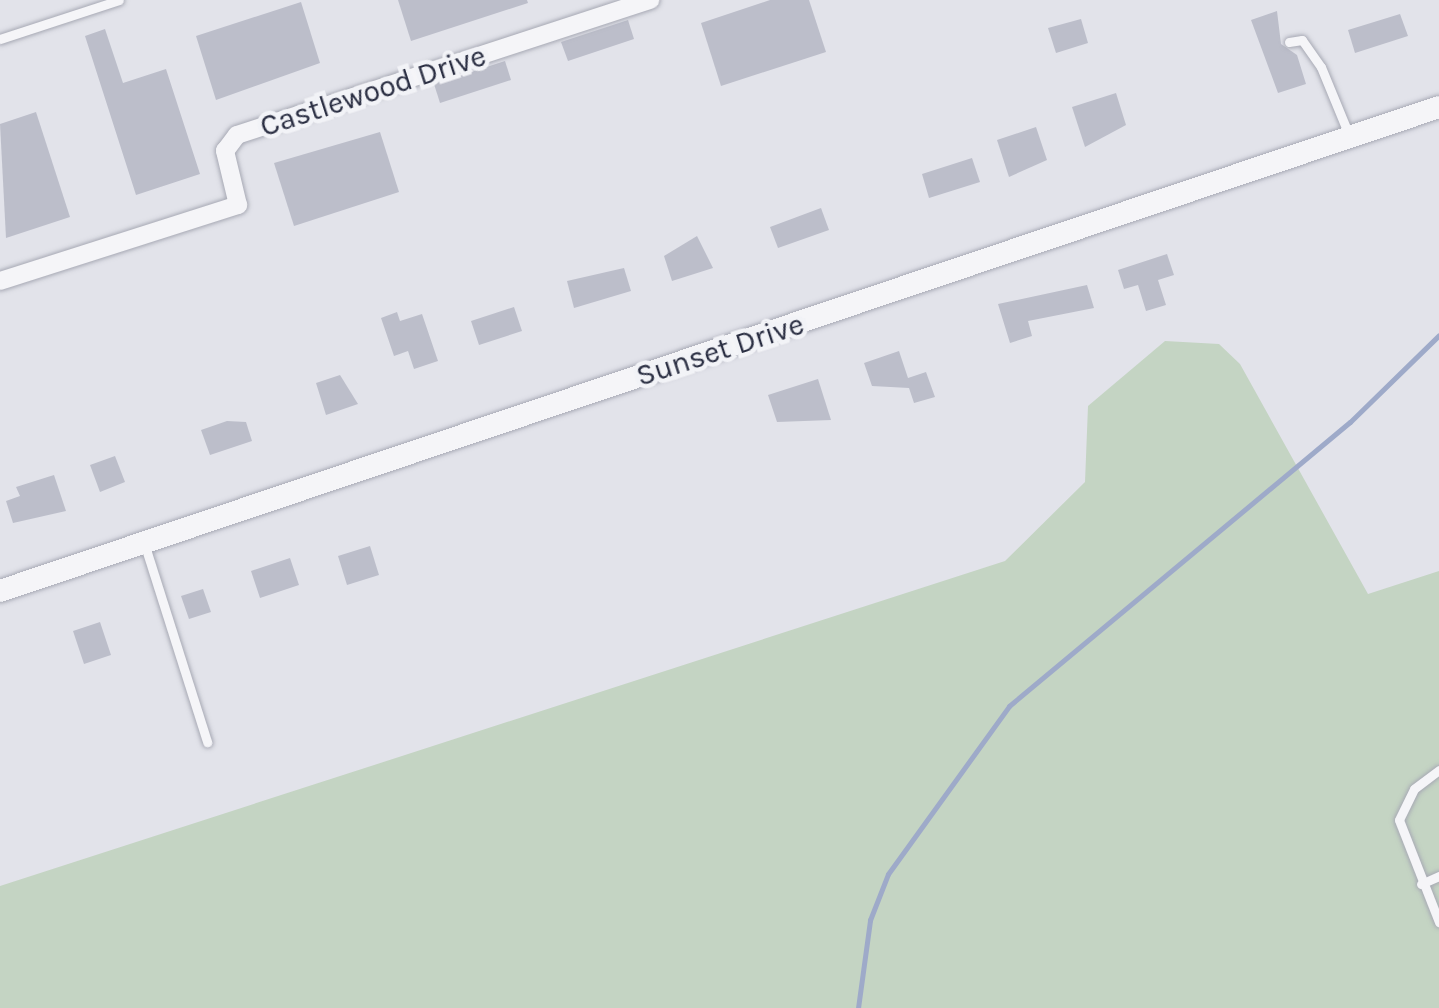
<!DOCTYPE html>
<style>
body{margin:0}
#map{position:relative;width:1439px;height:1008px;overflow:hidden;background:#e2e3ea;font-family:Karla,sans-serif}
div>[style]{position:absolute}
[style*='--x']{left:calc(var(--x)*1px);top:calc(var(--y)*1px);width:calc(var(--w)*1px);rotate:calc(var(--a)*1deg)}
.green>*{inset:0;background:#c4d4c3}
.stream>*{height:5px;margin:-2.5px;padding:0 2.5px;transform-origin:2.5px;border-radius:2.5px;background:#9eaac9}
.building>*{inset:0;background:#bcbeca}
.roads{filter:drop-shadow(0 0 2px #a7a9b4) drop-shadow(0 0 2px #a7a9b4)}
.service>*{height:9px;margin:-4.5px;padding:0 4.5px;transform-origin:4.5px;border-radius:4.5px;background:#f5f5f8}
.minor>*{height:18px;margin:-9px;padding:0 9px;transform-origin:9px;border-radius:9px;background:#f5f5f8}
.tertiary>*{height:22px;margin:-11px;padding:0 11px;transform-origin:11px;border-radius:11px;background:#f5f5f8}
span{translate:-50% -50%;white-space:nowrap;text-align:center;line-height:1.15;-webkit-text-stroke:9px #f2f3f7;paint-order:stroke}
.street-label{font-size:30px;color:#2a2e42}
</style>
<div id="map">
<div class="green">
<div style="clip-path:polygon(1165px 341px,1219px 344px,1240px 364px,1368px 594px,1439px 571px,1439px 1008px,0 1008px,0 886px,1005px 561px,1085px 482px,1088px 406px)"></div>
</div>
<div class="stream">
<div style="--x:858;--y:1008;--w:89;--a:-82.2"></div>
<div style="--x:870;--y:920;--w:49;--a:-68.6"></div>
<div style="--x:888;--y:874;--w:207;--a:-54.2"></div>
<div style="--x:1009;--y:706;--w:444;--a:-39.8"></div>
<div style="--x:1350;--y:422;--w:124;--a:-44.3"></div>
</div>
<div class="building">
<div style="clip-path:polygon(398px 0,527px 0,528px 3px,411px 41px)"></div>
<div style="clip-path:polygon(770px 0,809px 0,826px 52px,721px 86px,701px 23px)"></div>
<div style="clip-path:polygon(301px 2px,320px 63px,216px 100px,196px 36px)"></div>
<div style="clip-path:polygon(1277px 11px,1281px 44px,1297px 55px,1306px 84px,1278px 93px,1251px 20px)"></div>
<div style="clip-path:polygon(1400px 14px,1408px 36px,1355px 53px,1348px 30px)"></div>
<div style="clip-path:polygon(1081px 19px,1088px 43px,1056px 53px,1048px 28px)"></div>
<div style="clip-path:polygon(628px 20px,634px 39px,568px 61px,561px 42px)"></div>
<div style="clip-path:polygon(105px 29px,123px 83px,166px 69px,200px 174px,136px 195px,85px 36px)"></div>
<div style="clip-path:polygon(505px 61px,511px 80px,440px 103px,434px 84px)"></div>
<div style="clip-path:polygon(1116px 93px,1126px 125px,1085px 147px,1072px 107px)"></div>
<div style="clip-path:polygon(36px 112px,70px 217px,6px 238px,0 124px)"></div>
<div style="clip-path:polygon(1036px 127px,1047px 160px,1009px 177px,997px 140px)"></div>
<div style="clip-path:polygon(380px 132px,399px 192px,294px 226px,274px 163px)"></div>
<div style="clip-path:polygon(972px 158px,980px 182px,929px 198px,922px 174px)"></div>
<div style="clip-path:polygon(821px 208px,829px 230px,778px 248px,770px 227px)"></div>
<div style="clip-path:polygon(697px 236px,713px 268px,672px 281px,664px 256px)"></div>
<div style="clip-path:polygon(1167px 254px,1174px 275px,1158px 280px,1166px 305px,1146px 311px,1138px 285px,1124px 289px,1118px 270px)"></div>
<div style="clip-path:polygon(624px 268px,631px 291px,574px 308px,567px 281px)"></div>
<div style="clip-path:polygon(1087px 285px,1094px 308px,1028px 321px,1032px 336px,1010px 343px,998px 304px)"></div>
<div style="clip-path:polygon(514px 307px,522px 331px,479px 345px,471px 321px)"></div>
<div style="clip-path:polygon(397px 312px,400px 321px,422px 314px,438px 361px,414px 369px,408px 351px,394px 356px,381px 318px)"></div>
<div style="clip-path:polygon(899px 351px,908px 378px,926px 372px,935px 397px,914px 403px,909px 388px,872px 386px,864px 363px)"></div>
<div style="clip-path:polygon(340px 375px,358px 404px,326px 415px,316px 383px)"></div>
<div style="clip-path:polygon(818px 379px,831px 420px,777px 422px,768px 395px)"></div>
<div style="clip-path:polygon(227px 421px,246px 422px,252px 441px,210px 455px,201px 430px)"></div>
<div style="clip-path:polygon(115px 456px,125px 482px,100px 492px,90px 465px)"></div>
<div style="clip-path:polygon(54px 475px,66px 511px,13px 523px,6px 501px,20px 496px,16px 487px)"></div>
<div style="clip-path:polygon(370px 546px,379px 575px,347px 585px,338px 556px)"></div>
<div style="clip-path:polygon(290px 558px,299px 585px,260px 598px,251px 571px)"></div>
<div style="clip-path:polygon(203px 589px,211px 612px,189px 619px,181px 596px)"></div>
<div style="clip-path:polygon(100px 622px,111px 655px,84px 664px,73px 631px)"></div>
</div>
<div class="roads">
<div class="service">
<div style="--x:0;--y:39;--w:125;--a:-18.1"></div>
<div style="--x:1289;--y:42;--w:13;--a:-9"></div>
<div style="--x:1302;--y:40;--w:33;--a:55"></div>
<div style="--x:1321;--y:67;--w:74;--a:67.6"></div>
<div style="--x:145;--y:546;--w:206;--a:72.4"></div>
<div style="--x:1439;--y:770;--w:31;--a:143"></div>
<div style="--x:1414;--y:789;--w:34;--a:116"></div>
<div style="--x:1399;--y:820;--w:110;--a:68.6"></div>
<div style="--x:1421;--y:884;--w:20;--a:-24"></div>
</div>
<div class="minor">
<div style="--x:0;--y:281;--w:250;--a:-17.7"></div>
<div style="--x:238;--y:205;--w:56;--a:-103.5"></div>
<div style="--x:225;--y:151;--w:20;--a:-53"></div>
<div style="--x:237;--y:135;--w:435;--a:-18.1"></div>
</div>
<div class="tertiary">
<div style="--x:0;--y:591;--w:1518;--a:-18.59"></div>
</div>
</div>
<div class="street-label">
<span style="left:373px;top:91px;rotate:-18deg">Castlewood Drive</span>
<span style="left:720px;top:350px;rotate:-18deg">Sunset Drive</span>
</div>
</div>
